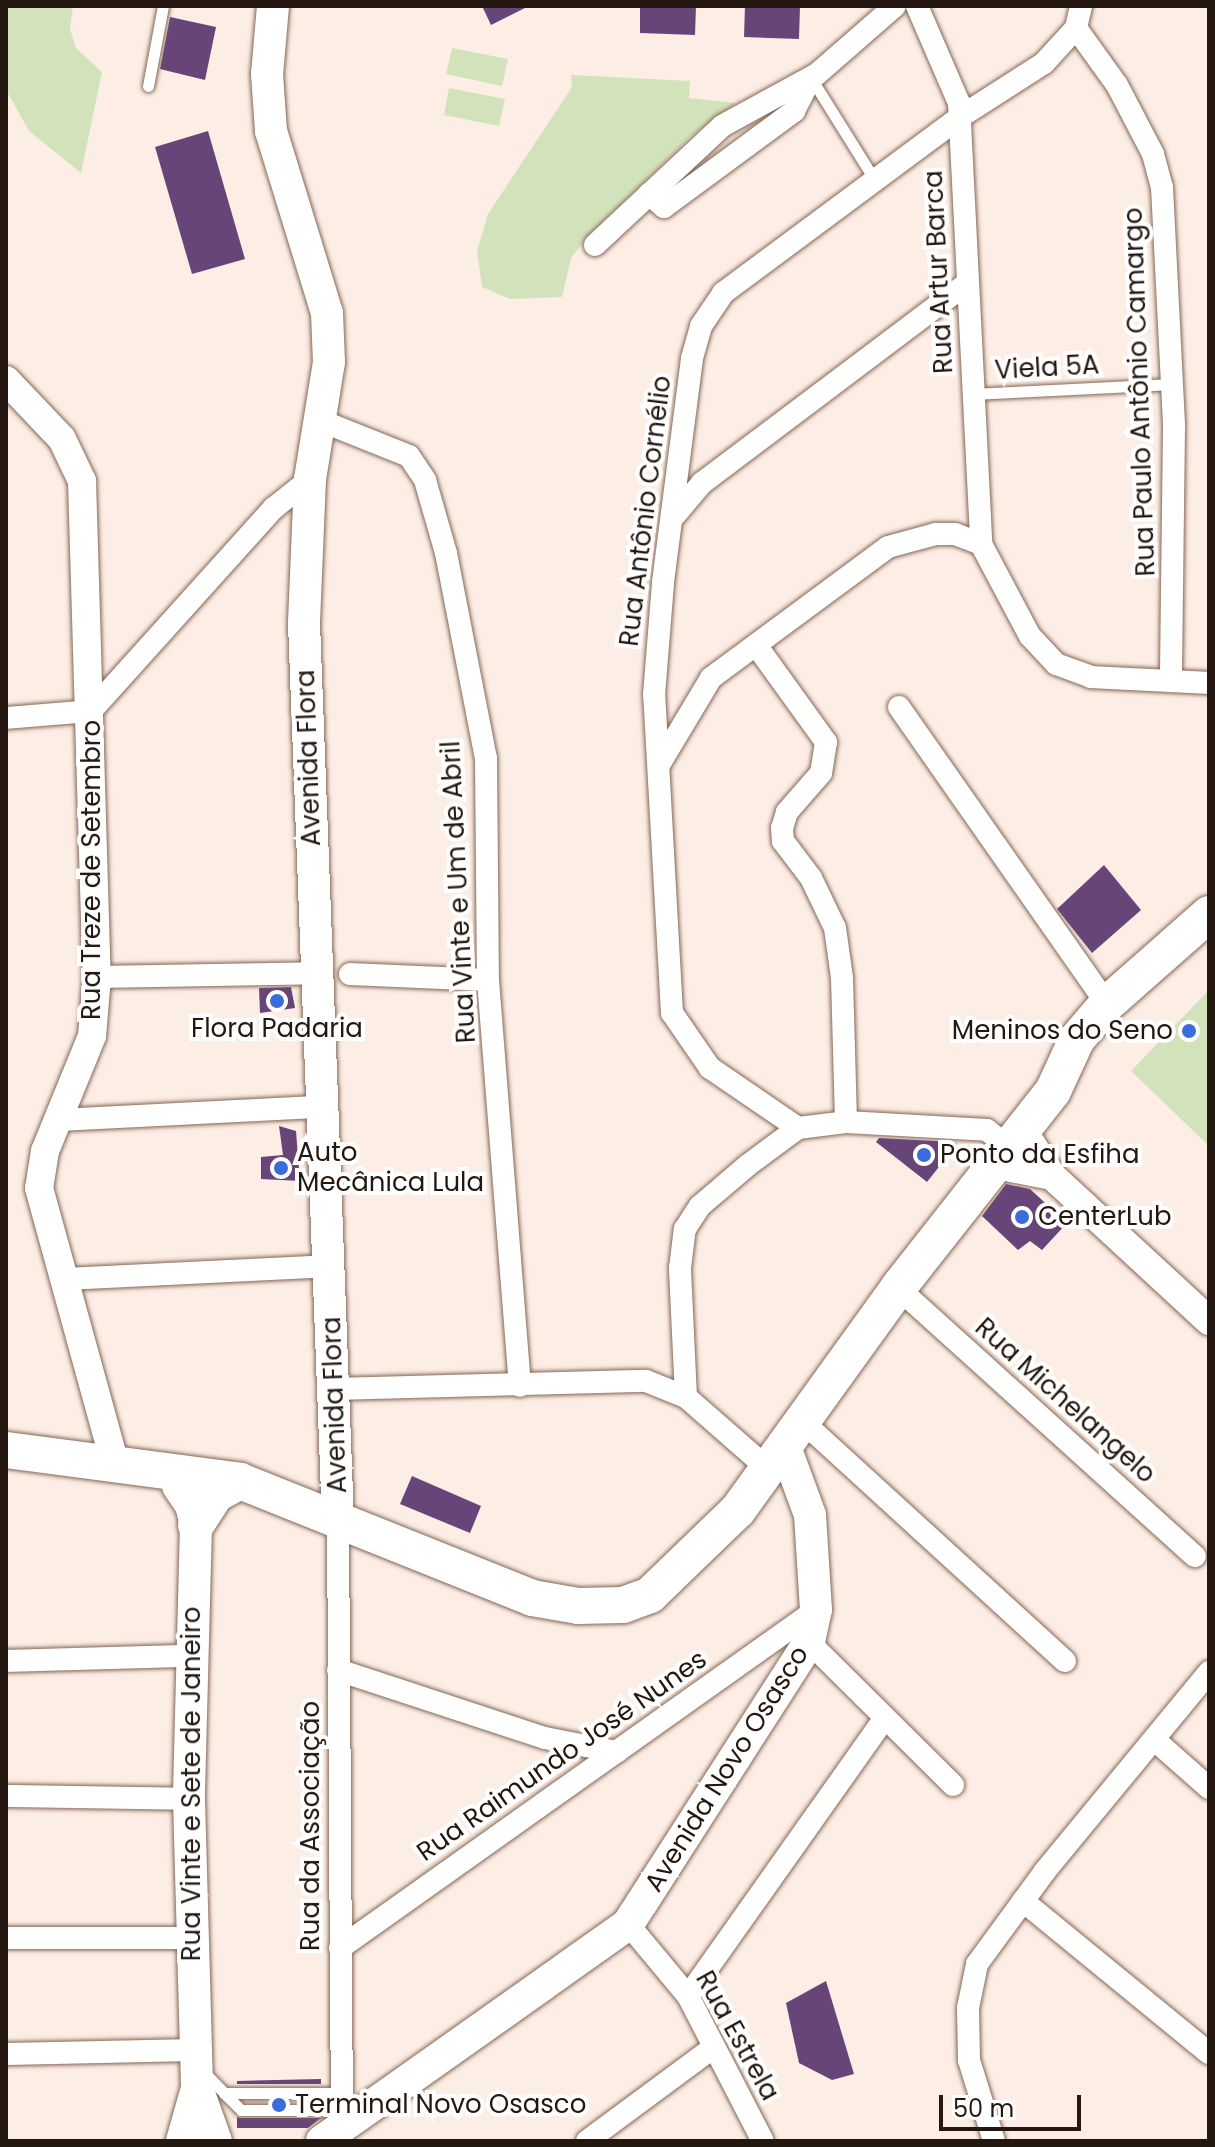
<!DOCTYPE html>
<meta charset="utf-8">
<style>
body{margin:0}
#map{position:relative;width:1215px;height:2147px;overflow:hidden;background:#fceee5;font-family:Poppins,sans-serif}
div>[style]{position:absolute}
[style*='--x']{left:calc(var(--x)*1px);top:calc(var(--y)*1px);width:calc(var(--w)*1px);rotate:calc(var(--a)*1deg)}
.green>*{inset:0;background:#d2e3bc}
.building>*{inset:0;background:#674579}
.roads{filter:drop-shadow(0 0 2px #856654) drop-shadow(0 0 2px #856654)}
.service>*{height:11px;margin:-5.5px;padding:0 5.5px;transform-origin:5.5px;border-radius:5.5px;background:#fff}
.minor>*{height:22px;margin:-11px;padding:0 11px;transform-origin:11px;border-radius:11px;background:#fff}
.tertiary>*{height:28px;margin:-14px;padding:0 14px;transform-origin:14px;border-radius:14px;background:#fff}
.secondary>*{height:32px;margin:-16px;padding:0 16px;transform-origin:16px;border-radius:16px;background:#fff}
.primary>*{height:36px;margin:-18px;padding:0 18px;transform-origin:18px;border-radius:18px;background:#fff}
.dots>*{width:22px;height:22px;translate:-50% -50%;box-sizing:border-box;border:4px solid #fff;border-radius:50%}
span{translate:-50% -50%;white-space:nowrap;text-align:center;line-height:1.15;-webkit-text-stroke:8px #fff;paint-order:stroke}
.street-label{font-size:26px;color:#231710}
.poi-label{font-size:26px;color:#231710}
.right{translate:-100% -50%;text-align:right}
.left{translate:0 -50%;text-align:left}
.frame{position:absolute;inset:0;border:8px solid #231710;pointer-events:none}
.scale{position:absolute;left:939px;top:2095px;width:142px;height:36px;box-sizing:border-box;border:4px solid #231710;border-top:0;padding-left:10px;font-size:24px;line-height:28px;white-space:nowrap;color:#231710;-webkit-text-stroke:6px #fff;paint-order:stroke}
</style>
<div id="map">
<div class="green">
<div style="clip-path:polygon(6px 6px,73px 6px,70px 29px,76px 48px,102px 72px,81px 173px,29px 131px,6px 90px)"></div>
<div style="clip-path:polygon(452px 48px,508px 59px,502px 86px,446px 74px)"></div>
<div style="clip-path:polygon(571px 75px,690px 81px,689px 98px,736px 103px,691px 136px,591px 233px,571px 258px,562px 297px,510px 299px,482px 287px,477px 251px,488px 214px,572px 87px)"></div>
<div style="clip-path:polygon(449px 88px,505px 99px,499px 126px,444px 115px)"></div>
<div style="clip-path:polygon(1209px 990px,1209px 1146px,1131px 1071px)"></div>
</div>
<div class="building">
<div style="clip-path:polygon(482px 6px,529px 6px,491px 25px)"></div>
<div style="clip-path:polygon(640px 6px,696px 6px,695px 35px,640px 33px)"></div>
<div style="clip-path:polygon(745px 6px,800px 6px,799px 39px,744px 37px)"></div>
<div style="clip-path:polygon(170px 17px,216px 27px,205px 80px,160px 69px)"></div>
<div style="clip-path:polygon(208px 131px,245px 259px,192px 274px,155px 147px)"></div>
<div style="clip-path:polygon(1104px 865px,1141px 910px,1092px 953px,1057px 909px)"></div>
<div style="clip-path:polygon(291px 987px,295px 1008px,260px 1013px,259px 988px)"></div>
<div style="clip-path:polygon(279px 1126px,296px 1131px,300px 1181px,261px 1179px,261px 1157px,283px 1155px)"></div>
<div style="clip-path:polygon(879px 1138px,955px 1142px,957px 1144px,927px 1182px,876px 1142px)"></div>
<div style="clip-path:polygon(1006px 1184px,1030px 1189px,1067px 1223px,1042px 1250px,1030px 1241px,1018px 1250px,982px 1216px)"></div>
<div style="clip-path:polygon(412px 1476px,481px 1506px,470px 1533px,400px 1504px)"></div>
<div style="clip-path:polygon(826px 1981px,854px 2074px,832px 2080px,799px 2063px,786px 2003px)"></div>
<div style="clip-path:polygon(321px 2079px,321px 2084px,237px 2084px,237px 2081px)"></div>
<div style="clip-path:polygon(237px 2117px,241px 2118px,321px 2118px,308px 2128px,237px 2128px)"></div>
</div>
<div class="roads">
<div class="service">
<div style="--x:811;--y:78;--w:119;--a:58"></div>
<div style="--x:148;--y:86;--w:81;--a:-79.4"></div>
<div style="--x:973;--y:394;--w:199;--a:-2.9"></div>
<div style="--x:204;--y:2072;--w:29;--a:46"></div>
<div style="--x:224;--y:2093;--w:118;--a:0"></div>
<div style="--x:224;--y:2093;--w:24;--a:45"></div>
<div style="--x:241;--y:2110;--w:101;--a:0"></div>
</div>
<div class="minor">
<div style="--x:917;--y:6;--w:106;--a:66.6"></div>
<div style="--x:959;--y:103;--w:442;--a:87.1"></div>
<div style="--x:981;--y:544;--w:104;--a:62"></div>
<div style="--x:1030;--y:636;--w:38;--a:47"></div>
<div style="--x:1056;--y:664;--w:37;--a:20"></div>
<div style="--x:1091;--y:677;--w:118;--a:2.9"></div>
<div style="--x:1076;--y:28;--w:70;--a:54.3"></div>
<div style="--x:1117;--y:85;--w:78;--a:62.4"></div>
<div style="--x:1153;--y:154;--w:34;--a:75"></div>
<div style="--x:1162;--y:187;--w:240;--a:87.1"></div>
<div style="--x:1174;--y:427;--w:254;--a:90.7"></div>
<div style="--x:1076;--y:28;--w:23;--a:-77"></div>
<div style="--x:649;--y:194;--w:20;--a:41"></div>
<div style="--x:664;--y:207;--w:162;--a:-36.4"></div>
<div style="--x:794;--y:111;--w:37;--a:-63"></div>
<div style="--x:595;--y:245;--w:174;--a:-43.1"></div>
<div style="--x:722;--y:126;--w:108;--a:-28.7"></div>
<div style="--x:817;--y:74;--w:103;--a:-41.1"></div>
<div style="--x:319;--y:420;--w:97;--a:21.8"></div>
<div style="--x:409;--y:456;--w:29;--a:56"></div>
<div style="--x:425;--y:480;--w:76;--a:74"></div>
<div style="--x:446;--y:553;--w:209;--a:79"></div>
<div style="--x:486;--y:758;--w:222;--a:89.5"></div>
<div style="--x:488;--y:980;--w:407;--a:85.5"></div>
<div style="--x:675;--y:515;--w:42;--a:-49.8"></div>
<div style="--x:702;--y:483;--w:331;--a:-37"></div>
<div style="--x:756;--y:645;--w:120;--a:54.2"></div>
<div style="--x:826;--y:742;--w:31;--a:99"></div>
<div style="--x:821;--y:773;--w:52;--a:131.1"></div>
<div style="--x:787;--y:812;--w:17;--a:107"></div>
<div style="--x:782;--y:828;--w:13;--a:86"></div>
<div style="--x:783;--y:841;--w:46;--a:52.9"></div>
<div style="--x:811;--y:878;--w:55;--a:64.4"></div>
<div style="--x:835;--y:928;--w:50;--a:82"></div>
<div style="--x:842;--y:978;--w:144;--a:88.4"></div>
<div style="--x:899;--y:707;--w:363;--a:55"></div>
<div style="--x:6;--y:718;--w:85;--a:-4.7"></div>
<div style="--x:91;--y:711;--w:273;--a:-48"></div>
<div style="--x:274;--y:508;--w:46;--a:-38.9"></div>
<div style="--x:659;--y:765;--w:101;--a:-59.1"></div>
<div style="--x:711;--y:678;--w:220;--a:-36.5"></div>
<div style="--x:888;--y:547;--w:50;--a:-15.2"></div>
<div style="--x:936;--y:534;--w:19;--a:0"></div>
<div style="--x:955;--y:534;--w:28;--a:21"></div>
<div style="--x:350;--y:974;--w:138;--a:2.5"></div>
<div style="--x:97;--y:977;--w:219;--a:-1"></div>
<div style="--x:60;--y:1120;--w:260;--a:-2.9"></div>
<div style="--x:798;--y:1128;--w:107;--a:-145.7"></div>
<div style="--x:710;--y:1068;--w:67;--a:-124.6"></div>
<div style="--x:672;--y:1013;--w:319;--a:-93.2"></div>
<div style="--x:654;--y:695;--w:113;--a:-85.4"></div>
<div style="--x:663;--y:582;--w:226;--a:-82.6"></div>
<div style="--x:692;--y:358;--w:33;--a:-74"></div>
<div style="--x:701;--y:326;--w:40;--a:-56"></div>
<div style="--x:723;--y:293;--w:295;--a:-36.6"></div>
<div style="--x:960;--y:117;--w:100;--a:-32.7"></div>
<div style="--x:1044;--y:63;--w:47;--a:-47.6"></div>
<div style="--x:66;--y:1279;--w:265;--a:-2.8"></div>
<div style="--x:898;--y:1288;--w:400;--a:42.1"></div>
<div style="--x:334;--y:1389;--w:312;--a:-1.5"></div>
<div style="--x:646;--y:1381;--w:43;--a:21.8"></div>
<div style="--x:686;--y:1397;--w:108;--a:41.2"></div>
<div style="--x:686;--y:1397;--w:129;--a:-92.7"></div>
<div style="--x:680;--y:1268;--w:39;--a:-83"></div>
<div style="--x:685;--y:1229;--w:27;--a:-57"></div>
<div style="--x:700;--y:1206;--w:63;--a:-40.5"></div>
<div style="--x:748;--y:1165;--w:62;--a:-36.5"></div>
<div style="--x:798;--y:1128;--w:48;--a:-7.1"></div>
<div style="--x:846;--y:1122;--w:141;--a:3.2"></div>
<div style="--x:987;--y:1130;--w:28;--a:39"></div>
<div style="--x:802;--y:1421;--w:356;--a:42.4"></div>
<div style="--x:338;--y:1521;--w:609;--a:89.62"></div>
<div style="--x:809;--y:1642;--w:203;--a:44.8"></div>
<div style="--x:6;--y:1661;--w:183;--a:-1.6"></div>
<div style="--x:338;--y:1670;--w:218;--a:18.2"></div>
<div style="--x:545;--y:1738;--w:73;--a:11"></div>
<div style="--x:1157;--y:1742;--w:69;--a:41.5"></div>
<div style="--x:6;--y:1796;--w:183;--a:0.9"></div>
<div style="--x:1023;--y:1901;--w:240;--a:39.3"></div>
<div style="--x:628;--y:1924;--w:94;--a:50.2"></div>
<div style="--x:688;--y:1996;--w:163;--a:62.7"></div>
<div style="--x:6;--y:1938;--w:185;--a:0"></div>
<div style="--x:340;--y:1948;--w:584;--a:-35.38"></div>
<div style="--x:688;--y:1996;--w:337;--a:-54.7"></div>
<div style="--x:6;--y:2054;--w:189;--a:-1.2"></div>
<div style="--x:587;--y:2141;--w:158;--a:-36.5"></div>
<div style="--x:994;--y:2141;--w:85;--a:-107.2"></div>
<div style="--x:969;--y:2060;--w:52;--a:-91.1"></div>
<div style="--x:968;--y:2008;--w:45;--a:-78.4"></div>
<div style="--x:977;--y:1964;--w:115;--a:-53.8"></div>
<div style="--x:1045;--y:1871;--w:258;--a:-50.5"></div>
</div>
<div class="tertiary">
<div style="--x:6;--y:380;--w:81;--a:46.5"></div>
<div style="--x:62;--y:439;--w:47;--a:64.5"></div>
<div style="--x:82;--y:481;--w:496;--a:88.3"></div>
<div style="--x:97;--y:977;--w:59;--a:94.8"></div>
<div style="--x:92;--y:1036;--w:124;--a:112.2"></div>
<div style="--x:45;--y:1151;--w:37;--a:99"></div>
<div style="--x:39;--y:1188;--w:286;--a:74.6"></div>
<div style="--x:1022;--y:1129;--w:56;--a:57.4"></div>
<div style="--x:1052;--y:1176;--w:214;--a:42.7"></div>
<div style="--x:996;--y:1165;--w:57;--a:11.1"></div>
</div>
<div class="secondary">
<div style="--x:273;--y:6;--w:68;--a:95"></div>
<div style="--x:267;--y:74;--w:57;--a:86"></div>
<div style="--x:271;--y:131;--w:190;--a:72.9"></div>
<div style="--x:327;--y:313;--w:49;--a:87.7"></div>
<div style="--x:329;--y:362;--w:119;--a:99.2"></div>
<div style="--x:310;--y:479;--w:144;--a:92.4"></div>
<div style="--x:304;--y:623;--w:899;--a:87.83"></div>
<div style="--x:178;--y:1486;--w:23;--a:56"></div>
<div style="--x:191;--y:1505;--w:21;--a:76"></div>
<div style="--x:196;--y:1525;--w:274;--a:91.5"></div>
<div style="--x:189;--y:1799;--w:289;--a:88.4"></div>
<div style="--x:197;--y:2088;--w:55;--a:105.8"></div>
<div style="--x:197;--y:2088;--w:56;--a:70.3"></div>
<div style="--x:322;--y:2141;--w:375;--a:-35.3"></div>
<div style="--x:628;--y:1924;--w:24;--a:-57"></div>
<div style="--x:641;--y:1904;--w:311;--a:-57.3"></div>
<div style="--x:809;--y:1642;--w:33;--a:-78"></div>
<div style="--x:816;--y:1610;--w:95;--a:-93.6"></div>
<div style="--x:810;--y:1515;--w:76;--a:-110.1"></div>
</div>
<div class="primary">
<div style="--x:6;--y:1450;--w:236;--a:7.5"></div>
<div style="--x:240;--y:1481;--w:315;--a:21.8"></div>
<div style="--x:532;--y:1598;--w:47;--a:9.9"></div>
<div style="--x:578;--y:1606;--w:45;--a:-1.3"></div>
<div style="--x:623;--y:1605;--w:29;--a:-20"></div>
<div style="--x:650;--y:1595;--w:122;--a:-44"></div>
<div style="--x:738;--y:1510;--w:274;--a:-54.2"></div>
<div style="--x:898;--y:1288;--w:251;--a:-51.8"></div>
<div style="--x:1053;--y:1091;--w:57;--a:-65.2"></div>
<div style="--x:1077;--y:1039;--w:46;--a:-49.4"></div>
<div style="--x:1107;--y:1004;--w:136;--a:-41.4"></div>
<div style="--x:196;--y:1525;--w:37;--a:-57"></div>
<div style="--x:216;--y:1494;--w:27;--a:-28"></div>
</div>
</div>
<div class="dots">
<div style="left:277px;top:1001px;background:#3c6cdc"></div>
<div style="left:1189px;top:1031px;background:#3c6cdc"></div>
<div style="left:924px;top:1155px;background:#3c6cdc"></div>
<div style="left:281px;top:1168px;background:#3c6cdc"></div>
<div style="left:1022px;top:1217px;background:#3c6cdc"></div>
<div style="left:279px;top:2105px;background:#3c6cdc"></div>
</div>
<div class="street-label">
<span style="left:939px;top:272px;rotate:-93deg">Rua Artur Barca</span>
<span style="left:1047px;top:368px;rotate:-3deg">Viela 5A</span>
<span style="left:1140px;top:392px;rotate:-92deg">Rua Paulo Antônio Camargo</span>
<span style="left:646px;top:511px;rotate:-83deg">Rua Antônio Cornélio</span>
<span style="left:309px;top:758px;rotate:-92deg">Avenida Flora</span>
<span style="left:92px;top:870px;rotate:-90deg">Rua Treze de Setembro</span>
<span style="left:459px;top:892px;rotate:-93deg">Rua Vinte e Um de Abril</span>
<span style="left:1065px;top:1401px;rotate:42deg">Rua Michelangelo</span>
<span style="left:335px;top:1405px;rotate:-92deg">Avenida Flora</span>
<span style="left:562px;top:1756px;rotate:-35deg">Rua Raimundo José Nunes</span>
<span style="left:727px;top:1769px;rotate:-58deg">Avenida Novo Osasco</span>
<span style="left:192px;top:1784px;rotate:-90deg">Rua Vinte e Sete de Janeiro</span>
<span style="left:311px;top:1826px;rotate:-90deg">Rua da Associação</span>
<span style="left:737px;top:2036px;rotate:61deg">Rua Estrela</span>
</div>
<div class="poi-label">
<span style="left:277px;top:1029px">Flora Padaria</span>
<span class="right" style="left:1173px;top:1031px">Meninos do Seno</span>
<span class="left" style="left:297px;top:1168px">Auto<br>Mecânica Lula</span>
<span class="left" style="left:940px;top:1155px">Ponto da Esfiha</span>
<span class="left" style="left:1038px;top:1217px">CenterLub</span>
<span class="left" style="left:295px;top:2105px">Terminal Novo Osasco</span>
</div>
<div class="frame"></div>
<div class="scale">50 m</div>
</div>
